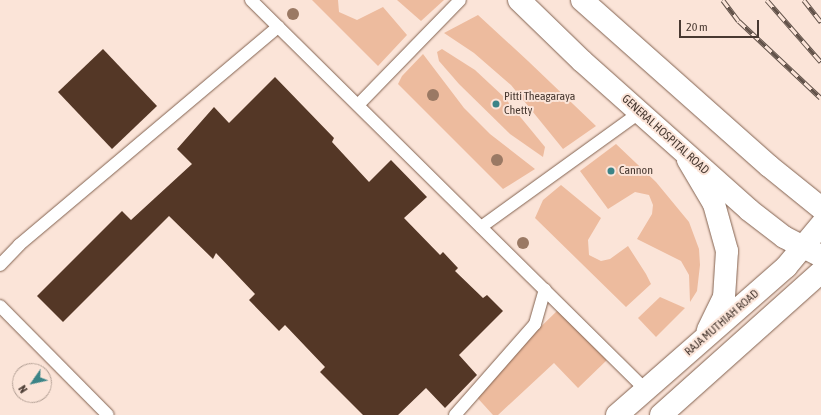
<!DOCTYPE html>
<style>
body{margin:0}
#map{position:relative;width:821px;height:415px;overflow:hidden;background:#fbe4d8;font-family:"Asap Condensed",sans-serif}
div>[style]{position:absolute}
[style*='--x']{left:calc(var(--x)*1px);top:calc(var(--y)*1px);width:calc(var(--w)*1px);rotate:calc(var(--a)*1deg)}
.green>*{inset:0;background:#edbb9e}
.building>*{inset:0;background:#543726}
.roads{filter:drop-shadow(0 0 1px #826250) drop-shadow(0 0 1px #826250)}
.lane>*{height:12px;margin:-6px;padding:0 6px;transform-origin:6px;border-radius:6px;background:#fff}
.secondary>*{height:22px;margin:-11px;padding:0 11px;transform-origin:11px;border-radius:11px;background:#fff}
.primary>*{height:22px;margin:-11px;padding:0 11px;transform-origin:11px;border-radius:11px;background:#fff}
.rail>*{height:4.5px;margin-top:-2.25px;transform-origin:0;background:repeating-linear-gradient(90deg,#fbe4d8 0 9px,#625249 0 18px);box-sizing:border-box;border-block:1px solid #625249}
.trees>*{width:12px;height:12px;margin:-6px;border-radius:50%;background:#9a7964}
.dots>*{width:11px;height:11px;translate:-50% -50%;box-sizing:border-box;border:2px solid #fbe4d8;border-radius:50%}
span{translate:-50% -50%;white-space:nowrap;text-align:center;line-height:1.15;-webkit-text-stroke:4px #fbe4d8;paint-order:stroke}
.poi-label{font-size:12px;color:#483931}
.left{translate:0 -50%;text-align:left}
.street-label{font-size:12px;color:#483931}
.north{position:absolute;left:12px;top:363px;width:40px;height:40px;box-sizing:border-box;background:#fbe4d8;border:1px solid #b3a095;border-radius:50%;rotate:236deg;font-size:11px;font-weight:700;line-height:16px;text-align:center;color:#483931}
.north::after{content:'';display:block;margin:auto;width:14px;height:18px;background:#3b8487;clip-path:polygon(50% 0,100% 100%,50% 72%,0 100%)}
.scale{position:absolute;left:679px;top:20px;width:80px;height:18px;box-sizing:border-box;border:2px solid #483931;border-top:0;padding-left:5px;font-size:12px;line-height:14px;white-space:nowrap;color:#483931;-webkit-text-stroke:3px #fbe4d8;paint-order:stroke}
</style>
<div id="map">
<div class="green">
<div style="clip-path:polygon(312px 0,338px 0,339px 12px,357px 20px,383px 7px,407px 35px,378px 66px)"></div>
<div style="clip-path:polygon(397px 0,444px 0,421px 21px)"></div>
<div style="clip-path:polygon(478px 15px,528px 61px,596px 126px,563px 149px,511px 85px,474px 53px,444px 33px)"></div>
<div style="clip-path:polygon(442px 49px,475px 70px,504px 97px,545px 147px,543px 157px,510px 134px,459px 84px,439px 61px,437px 52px)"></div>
<div style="clip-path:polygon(423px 54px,464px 108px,490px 134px,535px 169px,503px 189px,398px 84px,402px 76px)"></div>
<div style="clip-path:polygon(616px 144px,656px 182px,689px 222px,699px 249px,700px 265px,697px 291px,690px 302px,689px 275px,681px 261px,637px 239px,652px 214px,653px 205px,649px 195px,635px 192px,608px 209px,580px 171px)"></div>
<div style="clip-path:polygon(561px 185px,601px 218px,588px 240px,589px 255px,601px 261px,610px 259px,628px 246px,646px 274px,651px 284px,626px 307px,535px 218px,543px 200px)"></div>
<div style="clip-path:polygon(660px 297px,685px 308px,656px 337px,638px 318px)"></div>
<div style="clip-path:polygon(559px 309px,608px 359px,578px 388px,554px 363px,498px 415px,493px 415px,473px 393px)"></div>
</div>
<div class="building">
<div style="clip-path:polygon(103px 49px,157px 106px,112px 149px,58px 92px)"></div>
<div style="clip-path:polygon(275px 77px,334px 138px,332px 142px,369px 182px,391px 160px,427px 197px,404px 218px,440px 255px,443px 252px,458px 268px,455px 271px,483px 298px,487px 295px,503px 311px,459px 355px,477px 375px,445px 408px,426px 388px,398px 415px,363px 415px,320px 372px,325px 367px,285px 325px,279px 331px,249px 300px,255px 294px,216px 253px,213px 259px,169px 216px,63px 322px,37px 296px,122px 211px,131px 220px,192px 164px,177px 149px,214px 107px,229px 123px)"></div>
</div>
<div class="roads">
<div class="lane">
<div style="--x:251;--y:0;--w:555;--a:44.64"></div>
<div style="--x:358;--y:105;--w:146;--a:-45.8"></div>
<div style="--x:481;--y:227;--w:195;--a:-35.8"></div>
<div style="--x:0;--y:265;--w:28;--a:-46"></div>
<div style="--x:19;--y:245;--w:339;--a:-40.1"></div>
<div style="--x:0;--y:306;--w:153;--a:45.3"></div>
<div style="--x:455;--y:415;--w:121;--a:-48.7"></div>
<div style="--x:535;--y:324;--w:36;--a:-74"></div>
</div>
<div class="secondary">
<div style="--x:688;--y:160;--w:51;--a:59.4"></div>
<div style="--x:714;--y:204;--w:49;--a:74.5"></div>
<div style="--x:727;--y:251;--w:46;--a:93.7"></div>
<div style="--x:724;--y:297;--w:37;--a:116"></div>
<div style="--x:617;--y:415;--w:225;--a:-41.2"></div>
<div style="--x:786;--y:267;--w:55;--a:-50.2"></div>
<div style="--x:661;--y:415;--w:215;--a:-41.8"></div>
</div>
<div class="primary">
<div style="--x:519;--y:0;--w:88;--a:44.1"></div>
<div style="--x:582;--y:61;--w:224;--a:41.7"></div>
<div style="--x:749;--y:210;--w:44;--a:37.6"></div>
<div style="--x:784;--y:237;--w:42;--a:27.2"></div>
<div style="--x:582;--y:0;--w:250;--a:41.6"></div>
<div style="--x:769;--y:166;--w:67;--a:38.9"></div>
</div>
</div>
<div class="rail">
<div style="--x:723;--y:0;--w:26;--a:53"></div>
<div style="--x:739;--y:21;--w:112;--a:43.2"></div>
<div style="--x:767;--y:0;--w:82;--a:48.9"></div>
<div style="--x:804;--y:0;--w:28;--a:52"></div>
</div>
<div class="trees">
<div style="left:293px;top:14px"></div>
<div style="left:433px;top:95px"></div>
<div style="left:497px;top:160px"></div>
<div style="left:523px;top:243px"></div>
</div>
<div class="dots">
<div style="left:496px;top:104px;background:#3b8487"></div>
<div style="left:611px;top:171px;background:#3b8487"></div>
</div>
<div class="poi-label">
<span class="left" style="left:504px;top:104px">Pitti Theagaraya<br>Chetty</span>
<span class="left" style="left:619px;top:171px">Cannon</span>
</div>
<div class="street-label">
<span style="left:665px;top:135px;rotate:42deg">GENERAL HOSPITAL ROAD</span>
<span style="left:722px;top:323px;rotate:-41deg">RAJA MUTHIAH ROAD</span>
</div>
<div class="north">N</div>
<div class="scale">20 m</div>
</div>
